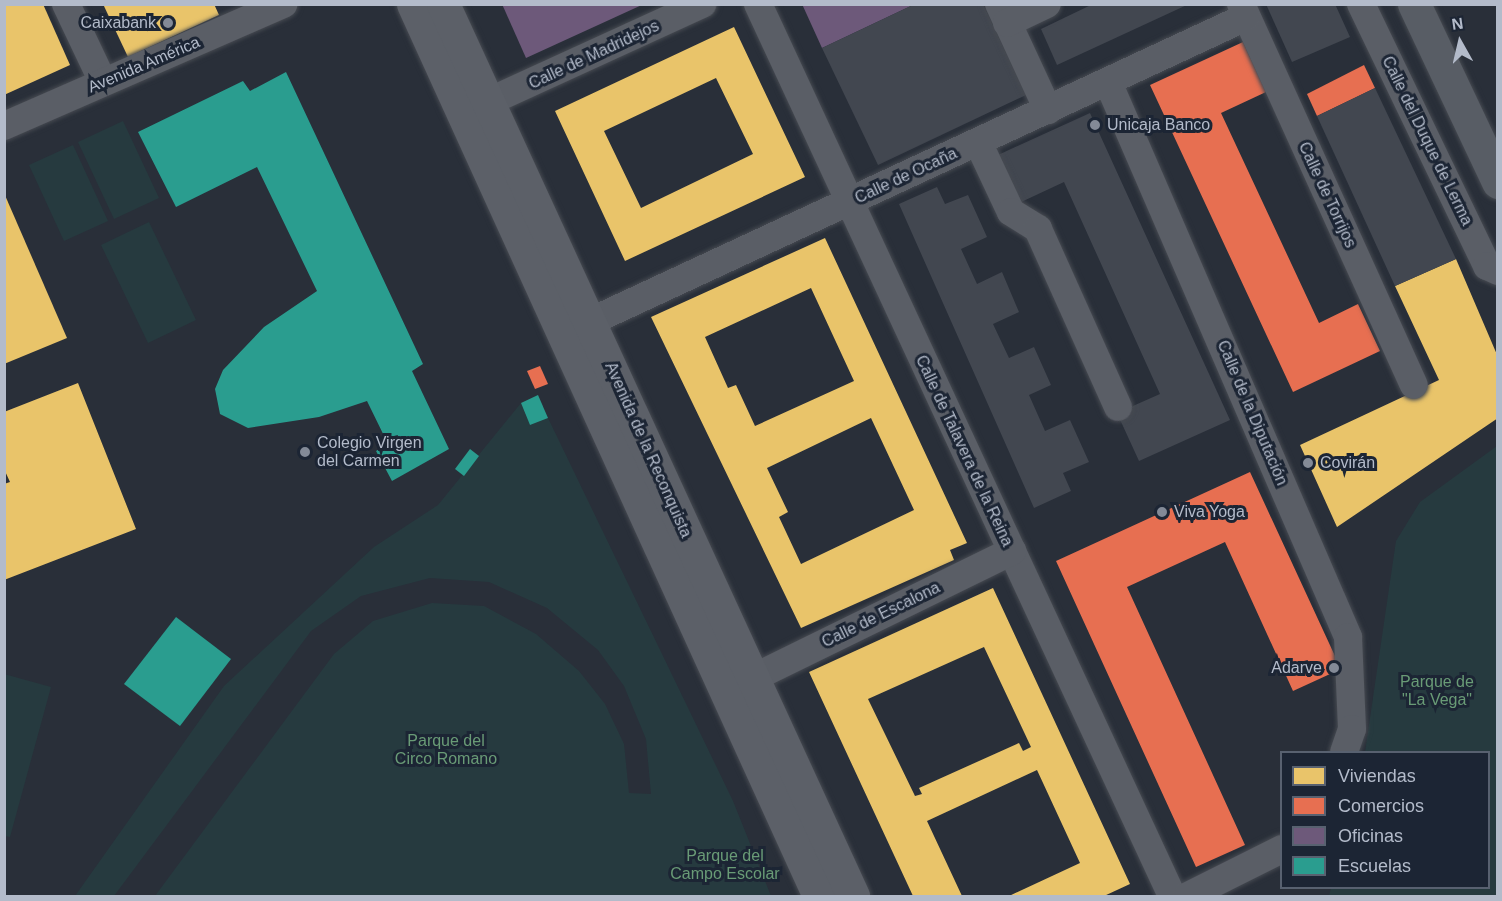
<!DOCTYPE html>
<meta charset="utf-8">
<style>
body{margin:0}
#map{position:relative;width:1502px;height:901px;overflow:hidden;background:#292f39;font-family:Arial,sans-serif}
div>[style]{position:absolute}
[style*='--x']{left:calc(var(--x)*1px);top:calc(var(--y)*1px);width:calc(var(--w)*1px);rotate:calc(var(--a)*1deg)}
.green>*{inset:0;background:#263a3f}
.homes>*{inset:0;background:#e9c46a}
.shops>*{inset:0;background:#e76f51}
.offices>*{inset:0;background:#6d597a}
.schools>*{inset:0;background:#2a9d8f}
.building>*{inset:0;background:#424750}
.roads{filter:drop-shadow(0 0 2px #464a51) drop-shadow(0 0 2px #464a51)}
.street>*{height:28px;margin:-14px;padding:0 14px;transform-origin:14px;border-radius:14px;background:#5a5e66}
.secondary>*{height:33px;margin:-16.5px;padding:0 16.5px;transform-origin:16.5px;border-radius:16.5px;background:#585d65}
.primary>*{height:33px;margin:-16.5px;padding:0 16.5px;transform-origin:16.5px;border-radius:16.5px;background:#5c6068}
.dots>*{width:16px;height:16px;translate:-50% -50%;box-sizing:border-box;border:3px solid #1c2534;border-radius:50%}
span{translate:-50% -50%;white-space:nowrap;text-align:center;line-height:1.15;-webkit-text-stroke:6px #1c2534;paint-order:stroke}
.poi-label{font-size:16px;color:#b3bbca}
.right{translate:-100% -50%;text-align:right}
.left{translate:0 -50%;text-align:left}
.street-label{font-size:16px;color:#b3bbca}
.park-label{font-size:16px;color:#699b76}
.frame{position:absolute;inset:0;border:6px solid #b3bbca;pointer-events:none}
.legend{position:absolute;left:1280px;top:751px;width:210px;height:138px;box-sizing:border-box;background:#1c2534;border:2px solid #586170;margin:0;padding:8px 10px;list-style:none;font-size:18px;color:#b3bbca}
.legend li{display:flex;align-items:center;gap:12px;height:30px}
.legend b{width:30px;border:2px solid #586170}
.north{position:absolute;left:1430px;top:12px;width:60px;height:60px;-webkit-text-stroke:4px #1c2534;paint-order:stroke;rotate:352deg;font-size:16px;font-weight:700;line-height:24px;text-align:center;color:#b3bbca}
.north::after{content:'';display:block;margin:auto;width:21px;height:27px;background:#b3bbca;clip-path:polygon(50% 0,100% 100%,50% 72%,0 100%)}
</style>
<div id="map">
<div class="green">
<div style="clip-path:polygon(123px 121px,159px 198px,114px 219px,78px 142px)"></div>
<div style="clip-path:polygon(73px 145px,108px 221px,64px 241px,29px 165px)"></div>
<div style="clip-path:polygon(149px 222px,196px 320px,148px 343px,101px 245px)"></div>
<div style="clip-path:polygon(521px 403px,530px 425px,548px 418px,733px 801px,771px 896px,155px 896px,334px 654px,373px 621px,432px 603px,484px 606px,536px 634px,579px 671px,605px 704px,624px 744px,629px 793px,651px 794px,646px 739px,624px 686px,598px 650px,547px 608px,489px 582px,430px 578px,361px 596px,311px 631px,114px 896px,75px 896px,224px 686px,374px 547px,438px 505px)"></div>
<div style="clip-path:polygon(1497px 446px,1497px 896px,1329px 896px,1331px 888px,1488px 888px,1488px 752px,1365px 752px,1396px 541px,1420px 502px)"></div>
<div style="clip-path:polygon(4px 674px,51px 687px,10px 837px,4px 836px)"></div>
</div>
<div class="homes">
<div style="clip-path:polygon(4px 4px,43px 4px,70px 65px,4px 95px)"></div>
<div style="clip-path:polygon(103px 4px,214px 4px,219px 15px,128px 57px)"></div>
<div style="clip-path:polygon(evenodd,734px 27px,805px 177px,625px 261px,555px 111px,734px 27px,716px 78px,753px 154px,641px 208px,604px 131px,716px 78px)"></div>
<div style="clip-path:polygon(4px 193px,67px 338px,4px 364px)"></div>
<div style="clip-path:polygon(evenodd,825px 238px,967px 543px,950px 550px,954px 560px,801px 628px,651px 317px,825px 238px,811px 288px,854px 381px,755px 426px,736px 385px,728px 388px,705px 337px,811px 288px,825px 238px,871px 418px,914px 510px,801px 564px,779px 517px,788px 512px,767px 468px,871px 418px)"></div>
<div style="clip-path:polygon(1456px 259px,1498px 357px,1498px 418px,1337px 527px,1300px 445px,1439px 380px,1395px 286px)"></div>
<div style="clip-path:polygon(78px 383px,136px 529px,4px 580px,4px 484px,10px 482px,4px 469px,4px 412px)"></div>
<div style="clip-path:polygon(evenodd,993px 588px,1130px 884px,1104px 896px,1009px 896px,1080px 863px,1037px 770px,927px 821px,962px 896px,913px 896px,809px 672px,993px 588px,984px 647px,1031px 747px,1023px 751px,1019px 743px,919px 788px,922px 794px,915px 796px,868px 699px,984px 647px)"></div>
</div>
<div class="shops">
<div style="clip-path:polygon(1243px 42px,1266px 92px,1221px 113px,1319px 323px,1358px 304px,1380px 351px,1293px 392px,1150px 85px)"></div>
<div style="clip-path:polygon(1364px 65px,1375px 88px,1317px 116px,1307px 94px)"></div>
<div style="clip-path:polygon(540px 366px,548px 384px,535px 389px,527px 371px)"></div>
<div style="clip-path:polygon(1250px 472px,1341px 669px,1293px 691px,1225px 542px,1127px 587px,1245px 845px,1196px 867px,1056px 561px)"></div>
</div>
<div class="offices">
<div style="clip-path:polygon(502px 4px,644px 4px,526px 58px)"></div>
<div style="clip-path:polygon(802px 4px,915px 4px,822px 48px)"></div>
</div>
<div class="schools">
<div style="clip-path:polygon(286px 72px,423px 364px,412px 371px,449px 449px,392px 481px,376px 451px,388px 444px,367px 401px,319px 417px,248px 428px,220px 414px,215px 389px,223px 370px,264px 327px,317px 291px,257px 167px,176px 207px,138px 132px,243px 81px,250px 91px)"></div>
<div style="clip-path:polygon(538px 395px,548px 418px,530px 425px,521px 403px)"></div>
<div style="clip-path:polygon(470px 449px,479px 456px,464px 476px,455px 469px)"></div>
<div style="clip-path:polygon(176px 617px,231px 659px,180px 726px,124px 684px)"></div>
</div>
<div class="building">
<div style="clip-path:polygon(915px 4px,983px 4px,1026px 95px,878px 165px,822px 48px)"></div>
<div style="clip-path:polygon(1093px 4px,1189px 4px,1057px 65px,1041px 29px)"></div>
<div style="clip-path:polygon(1266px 4px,1335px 4px,1350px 37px,1292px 62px)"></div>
<div style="clip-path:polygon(1375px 88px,1456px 259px,1395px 286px,1317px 116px)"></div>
<div style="clip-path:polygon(1090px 113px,1230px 420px,1139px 461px,1117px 413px,1160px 394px,1064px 182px,1019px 203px,998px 155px)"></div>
<div style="clip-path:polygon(937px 187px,945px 204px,968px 195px,987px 237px,961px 249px,977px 284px,1002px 272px,1019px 312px,993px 324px,1009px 358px,1034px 347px,1051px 385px,1029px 395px,1045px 431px,1070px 420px,1089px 462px,1063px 473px,1071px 491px,1034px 508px,899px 204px)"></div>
</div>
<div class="roads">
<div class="street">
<div style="--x:66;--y:4;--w:86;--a:64.6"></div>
<div style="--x:758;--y:4;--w:983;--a:65.1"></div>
<div style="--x:999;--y:4;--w:117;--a:65.2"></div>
<div style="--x:1241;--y:4;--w:418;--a:65.6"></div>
<div style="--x:1361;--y:4;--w:291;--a:64.3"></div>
<div style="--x:1487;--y:266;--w:12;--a:24"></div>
<div style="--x:1007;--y:23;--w:44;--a:-25.4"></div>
<div style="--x:1108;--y:82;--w:605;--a:66.61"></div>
<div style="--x:1348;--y:637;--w:92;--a:87.5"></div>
<div style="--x:1352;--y:729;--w:24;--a:109"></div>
<div style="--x:486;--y:103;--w:238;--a:-24.6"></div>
<div style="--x:4;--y:126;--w:305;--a:-23.6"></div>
<div style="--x:978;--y:142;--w:77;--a:64.8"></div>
<div style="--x:1011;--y:212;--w:32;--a:32"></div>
<div style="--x:1038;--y:229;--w:195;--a:65.8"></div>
<div style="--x:568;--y:332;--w:748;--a:-24.92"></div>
<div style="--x:751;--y:679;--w:291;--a:-26.1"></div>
<div style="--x:1188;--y:896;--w:105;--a:-26.6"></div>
</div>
<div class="secondary">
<div style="--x:1414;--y:4;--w:197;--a:64.7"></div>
</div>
<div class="primary">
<div style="--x:413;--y:4;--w:980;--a:65.53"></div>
<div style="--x:443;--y:4;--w:982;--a:65.31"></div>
</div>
</div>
<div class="dots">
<div style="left:168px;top:23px;background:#838a97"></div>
<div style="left:1095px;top:125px;background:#838a97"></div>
<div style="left:305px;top:452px;background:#838a97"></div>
<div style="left:1308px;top:463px;background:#838a97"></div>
<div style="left:1162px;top:512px;background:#838a97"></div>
<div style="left:1334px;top:668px;background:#838a97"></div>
</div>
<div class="poi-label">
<span class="right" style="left:156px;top:23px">Caixabank</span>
<span class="left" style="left:1107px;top:125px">Unicaja Banco</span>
<span class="left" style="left:317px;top:452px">Colegio Virgen<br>del Carmen</span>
<span class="left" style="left:1320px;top:463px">Covirán</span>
<span class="left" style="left:1174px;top:512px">Viva Yoga</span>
<span class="right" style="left:1322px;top:668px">Adarve</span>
</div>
<div class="street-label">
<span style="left:594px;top:55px;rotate:-25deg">Calle de Madridejos</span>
<span style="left:144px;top:65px;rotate:-23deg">Avenida América</span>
<span style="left:1427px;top:141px;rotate:64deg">Calle del Duque de Lerma</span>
<span style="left:906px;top:176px;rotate:-25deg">Calle de Ocaña</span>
<span style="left:1327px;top:195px;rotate:65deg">Calle de Torrijos</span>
<span style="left:1252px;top:413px;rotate:67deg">Calle de la Diputación</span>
<span style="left:648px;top:450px;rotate:66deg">Avenida de la Reconquista</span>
<span style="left:964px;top:451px;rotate:65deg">Calle de Talavera de la Reina</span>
<span style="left:881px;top:615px;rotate:-26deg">Calle de Escalona</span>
</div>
<div class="park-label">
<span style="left:1437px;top:691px">Parque de<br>"La Vega"</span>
<span style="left:446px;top:750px">Parque del<br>Circo Romano</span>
<span style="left:725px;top:865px">Parque del<br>Campo Escolar</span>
</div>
<div class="frame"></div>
<ul class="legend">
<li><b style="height:16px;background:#e9c46a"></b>Viviendas</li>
<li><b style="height:16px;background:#e76f51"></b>Comercios</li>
<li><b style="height:16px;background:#6d597a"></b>Oficinas</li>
<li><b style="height:16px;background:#2a9d8f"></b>Escuelas</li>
</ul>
<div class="north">N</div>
</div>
